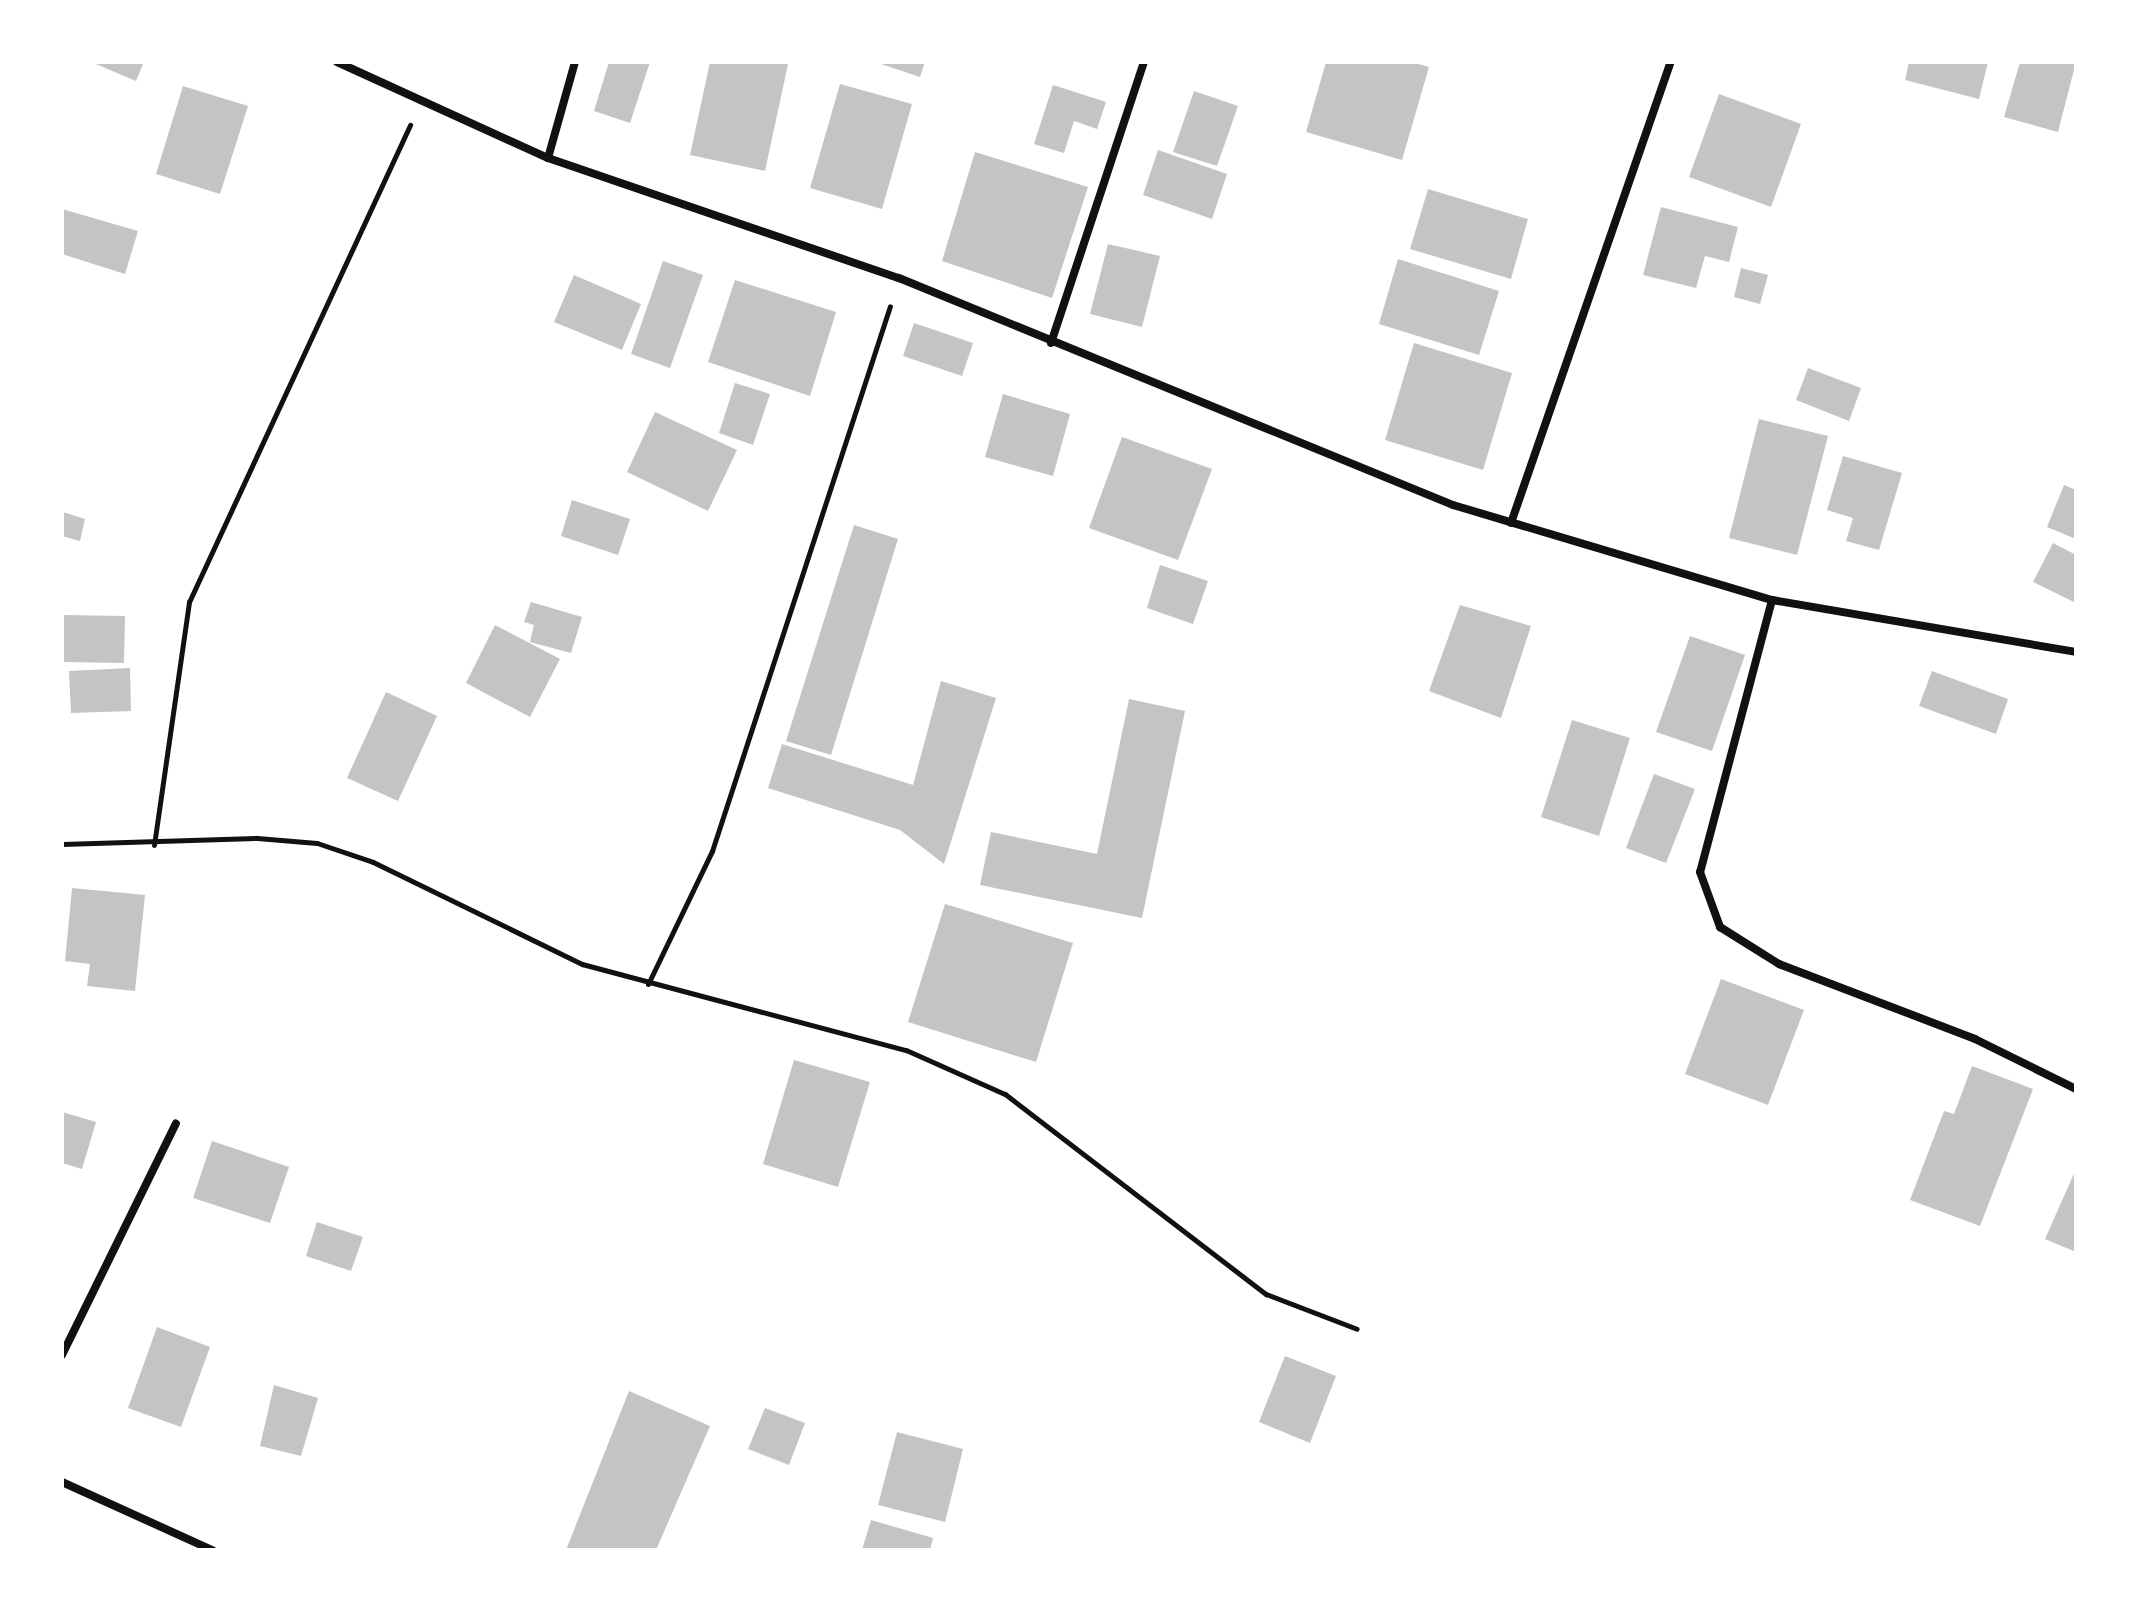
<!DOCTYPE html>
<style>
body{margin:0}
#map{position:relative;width:2138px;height:1612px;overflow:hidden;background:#fff;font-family:Montserrat,sans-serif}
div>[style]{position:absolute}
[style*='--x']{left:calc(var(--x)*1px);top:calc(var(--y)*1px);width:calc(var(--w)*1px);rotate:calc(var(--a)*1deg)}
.building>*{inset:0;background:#c4c4c4}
.path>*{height:5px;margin:-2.5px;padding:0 2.5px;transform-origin:2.5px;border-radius:2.5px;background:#111}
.minor>*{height:8px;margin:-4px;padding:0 4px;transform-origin:4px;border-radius:4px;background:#111}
span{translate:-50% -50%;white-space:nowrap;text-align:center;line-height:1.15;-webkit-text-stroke:8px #fff;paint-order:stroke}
.frame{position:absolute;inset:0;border:64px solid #fff;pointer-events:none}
</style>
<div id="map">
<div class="building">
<div style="clip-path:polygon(91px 62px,144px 62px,136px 81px)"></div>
<div style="clip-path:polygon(609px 62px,650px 62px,630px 123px,594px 111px)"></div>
<div style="clip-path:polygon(710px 62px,788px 64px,765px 171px,690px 155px)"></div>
<div style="clip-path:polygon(875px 62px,925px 62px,920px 77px)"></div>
<div style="clip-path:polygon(1326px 62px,1411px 62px,1429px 67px,1402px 160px,1306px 132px)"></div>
<div style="clip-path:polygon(1909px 62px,1988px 62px,1979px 99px,1905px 80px)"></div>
<div style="clip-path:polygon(2020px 62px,2076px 62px,2058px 132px,2004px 117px)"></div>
<div style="clip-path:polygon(840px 84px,912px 104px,882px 209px,810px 188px)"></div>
<div style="clip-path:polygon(1053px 85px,1106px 102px,1097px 129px,1074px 121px,1064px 153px,1034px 144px)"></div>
<div style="clip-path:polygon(183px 86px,248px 106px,220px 194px,156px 174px)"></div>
<div style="clip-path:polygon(1194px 91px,1238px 106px,1217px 166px,1173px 152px)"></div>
<div style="clip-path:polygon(1719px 94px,1801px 124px,1771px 207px,1689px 177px)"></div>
<div style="clip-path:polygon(1158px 150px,1227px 174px,1212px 219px,1143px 195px)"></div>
<div style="clip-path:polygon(975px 152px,1088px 187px,1052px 298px,942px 261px)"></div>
<div style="clip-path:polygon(1428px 189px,1528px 219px,1511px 279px,1410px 249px)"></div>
<div style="clip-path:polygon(1661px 207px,1738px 227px,1729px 262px,1705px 256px,1696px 288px,1643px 275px)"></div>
<div style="clip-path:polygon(62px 209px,138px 231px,125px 274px,62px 254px)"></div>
<div style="clip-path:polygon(1108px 244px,1160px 256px,1142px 327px,1090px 314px)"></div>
<div style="clip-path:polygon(1398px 259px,1499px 291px,1479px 355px,1379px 324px)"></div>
<div style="clip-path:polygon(663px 261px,703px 275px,670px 368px,631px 354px)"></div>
<div style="clip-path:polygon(1741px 268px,1768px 275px,1760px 304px,1734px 297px)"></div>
<div style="clip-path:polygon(574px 275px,641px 304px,622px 350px,554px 322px)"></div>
<div style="clip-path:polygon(735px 280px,836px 312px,810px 396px,708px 362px)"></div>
<div style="clip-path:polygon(914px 323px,973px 343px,962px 376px,903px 356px)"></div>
<div style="clip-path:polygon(1414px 343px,1512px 373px,1483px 470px,1385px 440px)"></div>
<div style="clip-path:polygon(1808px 368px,1861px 388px,1849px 421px,1796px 400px)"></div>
<div style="clip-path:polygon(735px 383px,770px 394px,753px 445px,719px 433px)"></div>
<div style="clip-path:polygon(1003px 394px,1070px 414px,1053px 476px,985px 457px)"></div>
<div style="clip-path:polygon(655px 412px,737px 450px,708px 511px,627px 472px)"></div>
<div style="clip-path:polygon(1759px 419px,1828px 436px,1797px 555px,1729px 538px)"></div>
<div style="clip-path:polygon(1122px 437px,1212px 469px,1178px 560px,1089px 528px)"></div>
<div style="clip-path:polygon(1843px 456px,1902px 473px,1879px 550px,1846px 541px,1853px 518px,1827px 510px)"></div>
<div style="clip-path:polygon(2064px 485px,2076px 490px,2076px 539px,2047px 527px)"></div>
<div style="clip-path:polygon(572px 500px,630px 519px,618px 555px,561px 536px)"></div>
<div style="clip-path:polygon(63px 512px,85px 519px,80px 541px,62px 536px)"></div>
<div style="clip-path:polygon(854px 525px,898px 539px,831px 755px,786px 741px)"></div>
<div style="clip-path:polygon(2053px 543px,2076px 555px,2076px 603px,2033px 582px)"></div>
<div style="clip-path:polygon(1160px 565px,1208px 581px,1193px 624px,1147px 608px)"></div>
<div style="clip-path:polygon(531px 602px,582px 617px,571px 653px,530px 642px,534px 625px,524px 622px)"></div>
<div style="clip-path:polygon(1460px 605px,1531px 626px,1501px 718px,1429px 691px)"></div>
<div style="clip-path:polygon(62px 615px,125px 616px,124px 663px,62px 662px)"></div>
<div style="clip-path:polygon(495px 625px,560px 659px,530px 717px,466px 683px)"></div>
<div style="clip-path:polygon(1690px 636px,1745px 655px,1712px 751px,1656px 732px)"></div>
<div style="clip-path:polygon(130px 668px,131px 711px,71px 713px,69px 671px)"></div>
<div style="clip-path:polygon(1932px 671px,2008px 699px,1996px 734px,1919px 706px)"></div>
<div style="clip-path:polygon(941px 681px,996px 698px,944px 864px,900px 830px,768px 788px,782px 744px,913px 785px)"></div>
<div style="clip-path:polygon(386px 692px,437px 716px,398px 801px,347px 778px)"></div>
<div style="clip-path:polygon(1129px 699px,1185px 711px,1142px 918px,980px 885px,991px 832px,1097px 854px)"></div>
<div style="clip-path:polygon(1572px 720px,1630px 738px,1599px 836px,1541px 817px)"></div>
<div style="clip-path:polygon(1654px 774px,1695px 789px,1666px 863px,1626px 848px)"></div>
<div style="clip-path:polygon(72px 888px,145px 895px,135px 991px,87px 986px,90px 964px,65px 961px)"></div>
<div style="clip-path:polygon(945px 904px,1073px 943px,1036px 1062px,908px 1022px)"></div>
<div style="clip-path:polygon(1721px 979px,1804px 1010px,1768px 1105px,1685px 1074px)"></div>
<div style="clip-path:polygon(794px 1060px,870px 1082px,838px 1187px,763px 1164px)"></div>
<div style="clip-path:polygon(1972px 1066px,2033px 1089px,1980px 1226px,1910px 1200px,1944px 1111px,1954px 1114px)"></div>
<div style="clip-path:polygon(62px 1112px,96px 1122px,82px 1169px,62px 1163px)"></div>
<div style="clip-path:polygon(212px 1141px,289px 1167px,270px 1223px,193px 1198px)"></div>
<div style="clip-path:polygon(2076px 1169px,2076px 1252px,2045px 1239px)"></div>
<div style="clip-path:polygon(317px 1222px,363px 1237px,351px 1271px,306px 1256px)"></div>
<div style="clip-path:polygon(157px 1327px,210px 1347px,181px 1427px,128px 1408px)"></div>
<div style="clip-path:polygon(1285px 1356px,1336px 1376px,1310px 1443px,1259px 1422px)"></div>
<div style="clip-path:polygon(274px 1385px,318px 1398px,301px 1456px,260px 1446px)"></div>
<div style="clip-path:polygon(629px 1391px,710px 1426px,656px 1550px,566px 1550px)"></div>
<div style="clip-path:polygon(765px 1408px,805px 1423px,789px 1465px,748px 1449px)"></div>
<div style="clip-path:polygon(897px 1432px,963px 1449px,945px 1522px,878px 1505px)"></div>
<div style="clip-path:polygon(871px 1520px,933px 1538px,930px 1550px,862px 1550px)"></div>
</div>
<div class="path">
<div style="--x:62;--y:844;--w:195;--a:-1.8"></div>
<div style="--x:257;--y:838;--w:60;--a:4.8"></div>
<div style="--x:317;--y:843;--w:59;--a:18.7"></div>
<div style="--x:373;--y:862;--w:233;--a:26"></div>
<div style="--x:582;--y:964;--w:335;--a:14.9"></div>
<div style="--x:906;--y:1050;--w:108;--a:24"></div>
<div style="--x:1005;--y:1094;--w:329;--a:37.5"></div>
<div style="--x:1266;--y:1294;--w:97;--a:21"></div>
<div style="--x:154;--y:845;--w:246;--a:-81.8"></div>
<div style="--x:189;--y:602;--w:526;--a:-65.14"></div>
<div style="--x:648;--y:984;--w:148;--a:-64.3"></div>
<div style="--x:712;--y:851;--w:573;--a:-71.91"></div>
</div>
<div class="minor">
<div style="--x:337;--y:62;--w:232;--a:24.5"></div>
<div style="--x:548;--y:158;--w:371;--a:18.9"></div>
<div style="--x:899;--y:278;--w:599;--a:22.28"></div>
<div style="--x:1453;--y:505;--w:333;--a:16.6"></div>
<div style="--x:1772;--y:600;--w:308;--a:9.7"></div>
<div style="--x:548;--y:158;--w:100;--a:-74.3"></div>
<div style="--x:1051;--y:343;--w:296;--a:-71.7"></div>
<div style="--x:1511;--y:523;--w:488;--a:-70.9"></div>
<div style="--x:1772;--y:600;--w:281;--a:104.8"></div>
<div style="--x:1700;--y:872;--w:59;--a:70"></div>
<div style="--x:1720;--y:927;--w:70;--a:32.1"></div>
<div style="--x:1779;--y:964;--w:210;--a:20.9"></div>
<div style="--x:1975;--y:1039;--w:113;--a:26.3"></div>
<div style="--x:62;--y:1355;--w:258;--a:-63.8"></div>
<div style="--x:62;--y:1482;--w:165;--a:24.4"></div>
</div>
<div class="frame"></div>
</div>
